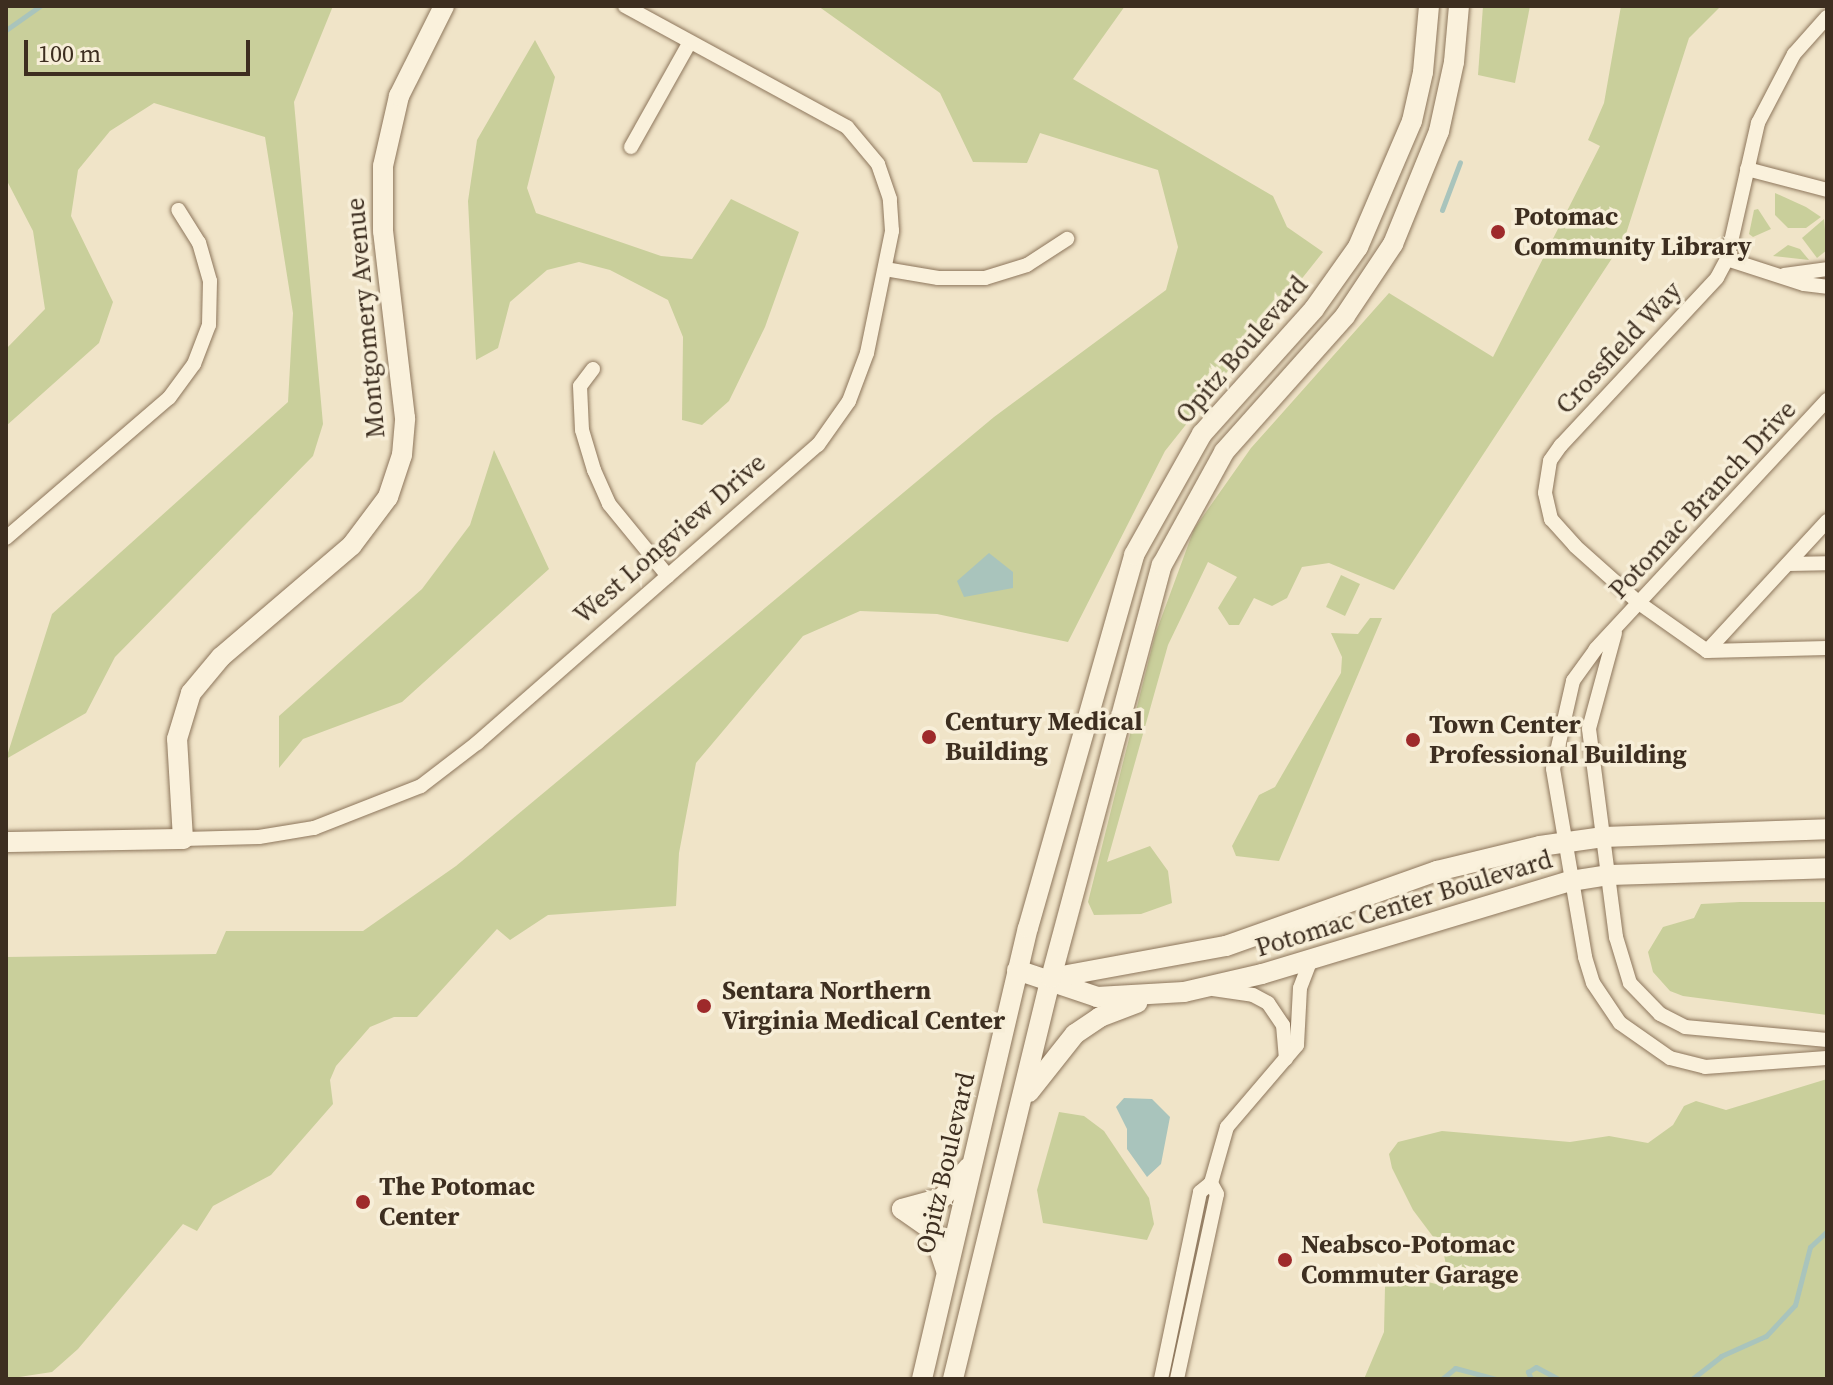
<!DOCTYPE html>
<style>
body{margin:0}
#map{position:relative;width:1833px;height:1385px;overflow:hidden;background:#f0e4c8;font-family:"Source Serif 4",serif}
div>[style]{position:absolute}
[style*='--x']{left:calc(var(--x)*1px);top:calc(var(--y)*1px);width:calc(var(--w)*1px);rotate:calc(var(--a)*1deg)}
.green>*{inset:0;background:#c9cf9b}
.water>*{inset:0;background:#a9c4bc}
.stream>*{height:5px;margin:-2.5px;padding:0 2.5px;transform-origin:2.5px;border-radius:2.5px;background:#a9c4bc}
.roads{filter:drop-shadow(0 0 2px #8d765c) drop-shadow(0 0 2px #8d765c)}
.street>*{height:14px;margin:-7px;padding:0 7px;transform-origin:7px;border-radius:7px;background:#faf1dc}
.secondary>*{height:20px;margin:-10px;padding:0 10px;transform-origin:10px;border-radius:10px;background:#faf1dc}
.dots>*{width:22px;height:22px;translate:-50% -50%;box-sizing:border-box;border:4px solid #f7eed8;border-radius:50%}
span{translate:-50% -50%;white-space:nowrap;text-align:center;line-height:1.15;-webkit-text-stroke:7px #f7eed8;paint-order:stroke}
.poi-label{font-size:26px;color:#3d2e20;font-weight:700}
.left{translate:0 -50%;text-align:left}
.street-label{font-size:26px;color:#3d2e20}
.frame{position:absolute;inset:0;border:8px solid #3d2e20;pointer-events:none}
.scale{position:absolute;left:24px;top:40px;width:226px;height:36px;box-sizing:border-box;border:4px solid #3d2e20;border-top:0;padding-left:10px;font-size:24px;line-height:28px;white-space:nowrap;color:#3d2e20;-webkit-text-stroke:6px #f7eed8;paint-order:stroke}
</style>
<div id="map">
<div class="green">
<div style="clip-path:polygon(6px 6px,333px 6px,294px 102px,323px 424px,313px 456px,115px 657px,86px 713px,6px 759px,52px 614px,288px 402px,293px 313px,265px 137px,154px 103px,110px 131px,78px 170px,71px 216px,113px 302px,99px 343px,6px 426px,6px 349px,45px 309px,33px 231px,6px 179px)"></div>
<div style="clip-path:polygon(818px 6px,1125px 6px,1073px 79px,1273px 196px,1287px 227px,1323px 252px,1165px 451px,1068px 642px,937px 614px,860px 611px,803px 636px,696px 763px,679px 853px,676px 906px,548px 915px,510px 940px,497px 929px,417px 1017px,394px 1017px,370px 1027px,336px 1066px,330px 1080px,333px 1104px,271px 1175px,213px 1206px,197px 1231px,183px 1224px,78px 1349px,52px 1372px,6px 1379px,6px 957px,216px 954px,226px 931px,363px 931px,456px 866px,994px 417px,1166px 290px,1178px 247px,1158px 170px,1040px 133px,1027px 163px,973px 162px,940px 93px)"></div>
<div style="clip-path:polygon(1483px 6px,1530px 6px,1515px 83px,1478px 75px)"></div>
<div style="clip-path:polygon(1621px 6px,1721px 6px,1689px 38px,1624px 240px,1394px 590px,1329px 563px,1302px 567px,1287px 598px,1272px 606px,1254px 598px,1239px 625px,1229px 625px,1218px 608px,1237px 577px,1208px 562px,1168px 645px,1107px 862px,1150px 846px,1168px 871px,1172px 903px,1141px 914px,1094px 915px,1088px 902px,1155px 635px,1194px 529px,1251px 448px,1389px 293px,1493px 357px,1600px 146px,1588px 140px,1604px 103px)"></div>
<div style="clip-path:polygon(535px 40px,555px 77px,527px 188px,536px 213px,661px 256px,692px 259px,731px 199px,799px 232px,765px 327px,729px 401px,702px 425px,682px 420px,683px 337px,668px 300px,610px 270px,579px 262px,547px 270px,510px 302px,498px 348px,476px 360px,468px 201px,477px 140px)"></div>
<div style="clip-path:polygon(1775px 193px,1806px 207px,1821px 217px,1806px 228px,1788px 228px,1775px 215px)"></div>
<div style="clip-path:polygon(1758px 209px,1771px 229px,1753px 237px,1749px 234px,1754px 210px)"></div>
<div style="clip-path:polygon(1824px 219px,1827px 250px,1817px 258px,1802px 238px)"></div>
<div style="clip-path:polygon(1788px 245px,1800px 249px,1809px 260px,1773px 256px)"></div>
<div style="clip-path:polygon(494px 450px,549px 569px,402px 702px,303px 739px,279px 768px,279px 716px,422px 589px,470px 525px)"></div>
<div style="clip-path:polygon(1341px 575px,1360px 584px,1345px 616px,1326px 607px)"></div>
<div style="clip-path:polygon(1370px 618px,1382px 618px,1279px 861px,1236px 856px,1232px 846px,1259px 795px,1275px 787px,1341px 673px,1342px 657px,1331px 633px,1358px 634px)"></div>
<div style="clip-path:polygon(1740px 902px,1827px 902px,1827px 1015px,1683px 996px,1670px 991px,1653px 972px,1648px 952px,1663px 927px,1694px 918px,1701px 904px)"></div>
<div style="clip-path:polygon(1827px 1079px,1827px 1379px,1364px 1379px,1384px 1332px,1385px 1287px,1392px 1273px,1436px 1284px,1448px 1275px,1443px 1250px,1413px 1210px,1392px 1168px,1389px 1154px,1398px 1142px,1442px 1131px,1570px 1142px,1609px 1136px,1648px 1143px,1673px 1125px,1684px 1106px,1696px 1101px,1726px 1110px)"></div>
<div style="clip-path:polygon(1059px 1112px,1084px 1116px,1104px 1131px,1149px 1198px,1154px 1224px,1147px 1240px,1043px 1223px,1037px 1190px)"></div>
</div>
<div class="water">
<div style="clip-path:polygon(989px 553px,1013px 572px,1013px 588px,964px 597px,957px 581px)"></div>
<div style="clip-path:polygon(1124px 1098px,1152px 1099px,1170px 1117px,1161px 1164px,1147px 1177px,1127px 1149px,1127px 1129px,1116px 1107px)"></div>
</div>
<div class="stream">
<div style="--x:6;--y:30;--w:42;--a:-35.2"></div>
<div style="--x:1442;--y:210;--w:51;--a:-69.4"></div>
<div style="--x:1442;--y:1379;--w:17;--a:-40"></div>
<div style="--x:1455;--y:1368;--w:42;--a:15"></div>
<div style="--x:1531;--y:1379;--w:8;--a:-113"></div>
<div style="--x:1528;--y:1372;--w:9;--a:-32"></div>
<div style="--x:1536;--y:1367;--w:26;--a:28"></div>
<div style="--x:1692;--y:1379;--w:37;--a:-38"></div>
<div style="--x:1721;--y:1356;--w:49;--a:-24"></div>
<div style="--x:1766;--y:1336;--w:42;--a:-46.9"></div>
<div style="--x:1795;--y:1305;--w:60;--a:-75.5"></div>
<div style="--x:1810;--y:1247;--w:23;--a:-43"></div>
</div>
<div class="roads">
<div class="street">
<div style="--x:1827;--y:17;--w:50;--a:131.7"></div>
<div style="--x:1794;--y:54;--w:78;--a:117.6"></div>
<div style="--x:1758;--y:123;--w:139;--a:102.8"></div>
<div style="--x:1727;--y:259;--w:21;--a:118"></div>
<div style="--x:1717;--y:278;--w:229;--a:133"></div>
<div style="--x:1561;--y:445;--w:19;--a:125"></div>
<div style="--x:1550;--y:461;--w:32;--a:99"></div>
<div style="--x:1545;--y:493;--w:27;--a:77"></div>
<div style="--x:1551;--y:519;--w:36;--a:48"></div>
<div style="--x:1575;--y:546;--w:86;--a:41.7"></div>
<div style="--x:1639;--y:603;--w:83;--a:35.2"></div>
<div style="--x:1707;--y:651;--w:120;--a:-1.4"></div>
<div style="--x:631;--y:147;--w:120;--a:-60.7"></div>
<div style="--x:1747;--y:169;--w:83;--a:14.7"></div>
<div style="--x:1727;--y:259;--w:81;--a:18"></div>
<div style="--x:1804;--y:284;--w:23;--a:7"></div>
<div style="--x:885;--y:269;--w:54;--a:9.6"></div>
<div style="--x:938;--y:278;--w:47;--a:0"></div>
<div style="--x:985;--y:278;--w:44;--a:-17.2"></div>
<div style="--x:1027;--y:265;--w:48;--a:-33"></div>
<div style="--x:1784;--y:275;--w:43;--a:-7.9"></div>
<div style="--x:593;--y:369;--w:21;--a:127"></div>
<div style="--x:580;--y:386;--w:44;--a:87.4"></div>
<div style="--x:582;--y:430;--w:42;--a:73.3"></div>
<div style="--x:594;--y:470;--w:37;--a:66"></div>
<div style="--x:609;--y:504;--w:93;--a:50.7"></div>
<div style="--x:1827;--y:400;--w:340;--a:132.9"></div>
<div style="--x:1596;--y:649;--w:39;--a:126"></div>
<div style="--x:1573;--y:681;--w:90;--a:102.8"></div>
<div style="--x:1553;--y:769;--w:191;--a:80.3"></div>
<div style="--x:1585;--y:957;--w:27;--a:73"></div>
<div style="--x:1593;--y:983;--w:48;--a:56"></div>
<div style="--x:1620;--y:1023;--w:61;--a:35"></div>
<div style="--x:1670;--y:1058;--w:36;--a:14"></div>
<div style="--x:1705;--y:1067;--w:122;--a:-4.2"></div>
<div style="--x:6;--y:538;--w:215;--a:-40.7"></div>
<div style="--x:169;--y:398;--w:42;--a:-53.7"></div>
<div style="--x:194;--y:364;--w:42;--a:-69"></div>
<div style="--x:209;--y:325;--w:44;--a:-88.7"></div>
<div style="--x:210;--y:281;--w:40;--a:-106"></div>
<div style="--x:199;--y:243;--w:39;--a:-122"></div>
<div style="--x:1788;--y:564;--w:39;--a:-1"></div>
<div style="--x:1615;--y:633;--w:99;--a:105.2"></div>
<div style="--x:1589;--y:729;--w:210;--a:82.6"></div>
<div style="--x:1616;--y:937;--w:48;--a:73.1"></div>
<div style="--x:1630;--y:983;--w:43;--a:45.9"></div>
<div style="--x:1660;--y:1014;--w:28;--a:27"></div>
<div style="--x:1685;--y:1027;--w:143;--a:5.2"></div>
<div style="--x:1707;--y:651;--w:177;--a:-47.3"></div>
<div style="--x:183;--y:839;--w:76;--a:-1.5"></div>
<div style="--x:259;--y:837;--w:56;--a:-9.3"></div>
<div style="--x:314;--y:828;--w:115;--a:-21.4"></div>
<div style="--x:421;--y:786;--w:71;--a:-37.5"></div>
<div style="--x:477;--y:743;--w:453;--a:-41.2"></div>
<div style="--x:818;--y:445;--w:54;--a:-54.8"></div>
<div style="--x:849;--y:401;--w:51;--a:-69.4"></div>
<div style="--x:867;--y:353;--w:125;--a:-78.4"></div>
<div style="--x:892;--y:231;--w:32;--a:-94"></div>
<div style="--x:890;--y:199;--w:37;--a:-109"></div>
<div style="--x:878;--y:164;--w:48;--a:-130"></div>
<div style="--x:847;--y:127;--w:253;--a:-151.4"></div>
<div style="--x:1213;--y:989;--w:40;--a:8.5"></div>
<div style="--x:1253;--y:995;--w:17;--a:28"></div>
<div style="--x:1268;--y:1003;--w:27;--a:56"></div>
<div style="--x:1283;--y:1025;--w:34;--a:85"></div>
<div style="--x:1161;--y:1379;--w:191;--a:-78.2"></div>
<div style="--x:1200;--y:1192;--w:14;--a:-39"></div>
<div style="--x:1211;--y:1183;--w:58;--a:-74.1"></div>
<div style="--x:1227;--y:1127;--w:108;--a:-49.5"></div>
<div style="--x:1297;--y:1045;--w:57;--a:-87"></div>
<div style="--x:1300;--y:988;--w:31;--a:-69"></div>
<div style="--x:1177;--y:1379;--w:189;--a:-77.8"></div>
<div style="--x:1217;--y:1194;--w:13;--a:-119"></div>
</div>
<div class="secondary">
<div style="--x:6;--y:842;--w:177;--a:-1"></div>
<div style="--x:183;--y:839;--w:100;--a:-93.4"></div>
<div style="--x:177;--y:739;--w:48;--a:-73.1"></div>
<div style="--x:191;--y:693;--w:47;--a:-50.2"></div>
<div style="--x:221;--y:657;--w:172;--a:-40.5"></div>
<div style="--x:352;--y:545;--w:60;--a:-53.1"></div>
<div style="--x:388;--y:497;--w:44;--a:-71.6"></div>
<div style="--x:402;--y:455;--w:37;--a:-85"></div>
<div style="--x:405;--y:418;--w:188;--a:-96.7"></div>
<div style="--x:383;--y:231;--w:65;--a:-90"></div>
<div style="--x:383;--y:166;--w:72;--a:-77.1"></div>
<div style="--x:399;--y:96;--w:101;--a:-63.4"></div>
<div style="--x:1017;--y:970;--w:84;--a:18.6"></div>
<div style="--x:1097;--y:997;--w:87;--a:-3.3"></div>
<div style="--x:1184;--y:992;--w:80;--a:-13"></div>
<div style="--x:1262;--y:974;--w:323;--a:-16.8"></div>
<div style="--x:1571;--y:881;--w:39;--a:-9"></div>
<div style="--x:1610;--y:875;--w:217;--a:-1.8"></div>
<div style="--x:1051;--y:978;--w:178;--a:-10.4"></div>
<div style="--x:1226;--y:946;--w:224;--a:-19.6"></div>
<div style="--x:1437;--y:871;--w:106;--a:-13.6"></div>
<div style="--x:1540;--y:846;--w:64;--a:-8.1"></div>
<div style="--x:1603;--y:837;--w:224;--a:-2"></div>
<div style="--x:1029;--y:1092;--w:74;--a:-51.6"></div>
<div style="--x:1075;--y:1034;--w:30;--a:-34"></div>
<div style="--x:1100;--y:1017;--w:40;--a:-21"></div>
<div style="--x:902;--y:1209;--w:41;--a:-15.4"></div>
<div style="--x:942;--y:1198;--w:41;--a:-48.9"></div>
<div style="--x:902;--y:1209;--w:38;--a:35"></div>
<div style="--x:933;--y:1231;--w:41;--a:71.6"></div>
<div style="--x:922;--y:1379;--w:463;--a:-76.8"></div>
<div style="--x:1028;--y:928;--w:388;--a:-74.1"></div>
<div style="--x:1134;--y:555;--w:139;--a:-60.7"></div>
<div style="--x:1202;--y:434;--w:168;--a:-48.1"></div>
<div style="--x:1314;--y:309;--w:76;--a:-54.6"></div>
<div style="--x:1358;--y:247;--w:137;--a:-66.8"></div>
<div style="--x:1412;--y:121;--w:50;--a:-77.3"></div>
<div style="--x:1423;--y:72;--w:66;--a:-84.8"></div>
<div style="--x:953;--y:1379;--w:413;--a:-76.3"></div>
<div style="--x:1051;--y:978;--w:428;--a:-75"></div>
<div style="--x:1162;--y:565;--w:129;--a:-61.2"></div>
<div style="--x:1224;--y:452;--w:182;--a:-48.3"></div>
<div style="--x:1345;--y:316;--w:87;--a:-56.3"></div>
<div style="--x:1393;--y:244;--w:122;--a:-67.8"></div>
<div style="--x:1439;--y:131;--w:71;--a:-77.7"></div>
<div style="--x:1454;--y:62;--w:56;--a:-84.9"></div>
</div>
</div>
<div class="dots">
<div style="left:1498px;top:232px;background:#9e2a2b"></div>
<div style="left:929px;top:737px;background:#9e2a2b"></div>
<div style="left:1413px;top:740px;background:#9e2a2b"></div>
<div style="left:704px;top:1006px;background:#9e2a2b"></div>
<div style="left:363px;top:1202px;background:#9e2a2b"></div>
<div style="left:1285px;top:1260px;background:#9e2a2b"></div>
</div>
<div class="poi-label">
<span class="left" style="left:1514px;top:232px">Potomac<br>Community Library</span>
<span class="left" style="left:945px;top:737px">Century Medical<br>Building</span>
<span class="left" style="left:1429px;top:740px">Town Center<br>Professional Building</span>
<span class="left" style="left:722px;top:1006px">Sentara Northern<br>Virginia Medical Center</span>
<span class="left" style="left:379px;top:1202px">The Potomac<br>Center</span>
<span class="left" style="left:1301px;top:1260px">Neabsco-Potomac<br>Commuter Garage</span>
</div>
<div class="street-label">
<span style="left:366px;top:318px;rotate:-95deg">Montgomery Avenue</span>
<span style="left:1619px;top:348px;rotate:-47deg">Crossfield Way</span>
<span style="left:1242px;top:350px;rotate:-49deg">Opitz Boulevard</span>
<span style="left:1703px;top:500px;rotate:-47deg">Potomac Branch Drive</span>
<span style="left:670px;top:539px;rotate:-41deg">West Longview Drive</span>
<span style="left:1404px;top:904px;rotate:-17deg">Potomac Center Boulevard</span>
<span style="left:946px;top:1163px;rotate:-77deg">Opitz Boulevard</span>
</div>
<div class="frame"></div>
<div class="scale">100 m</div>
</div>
